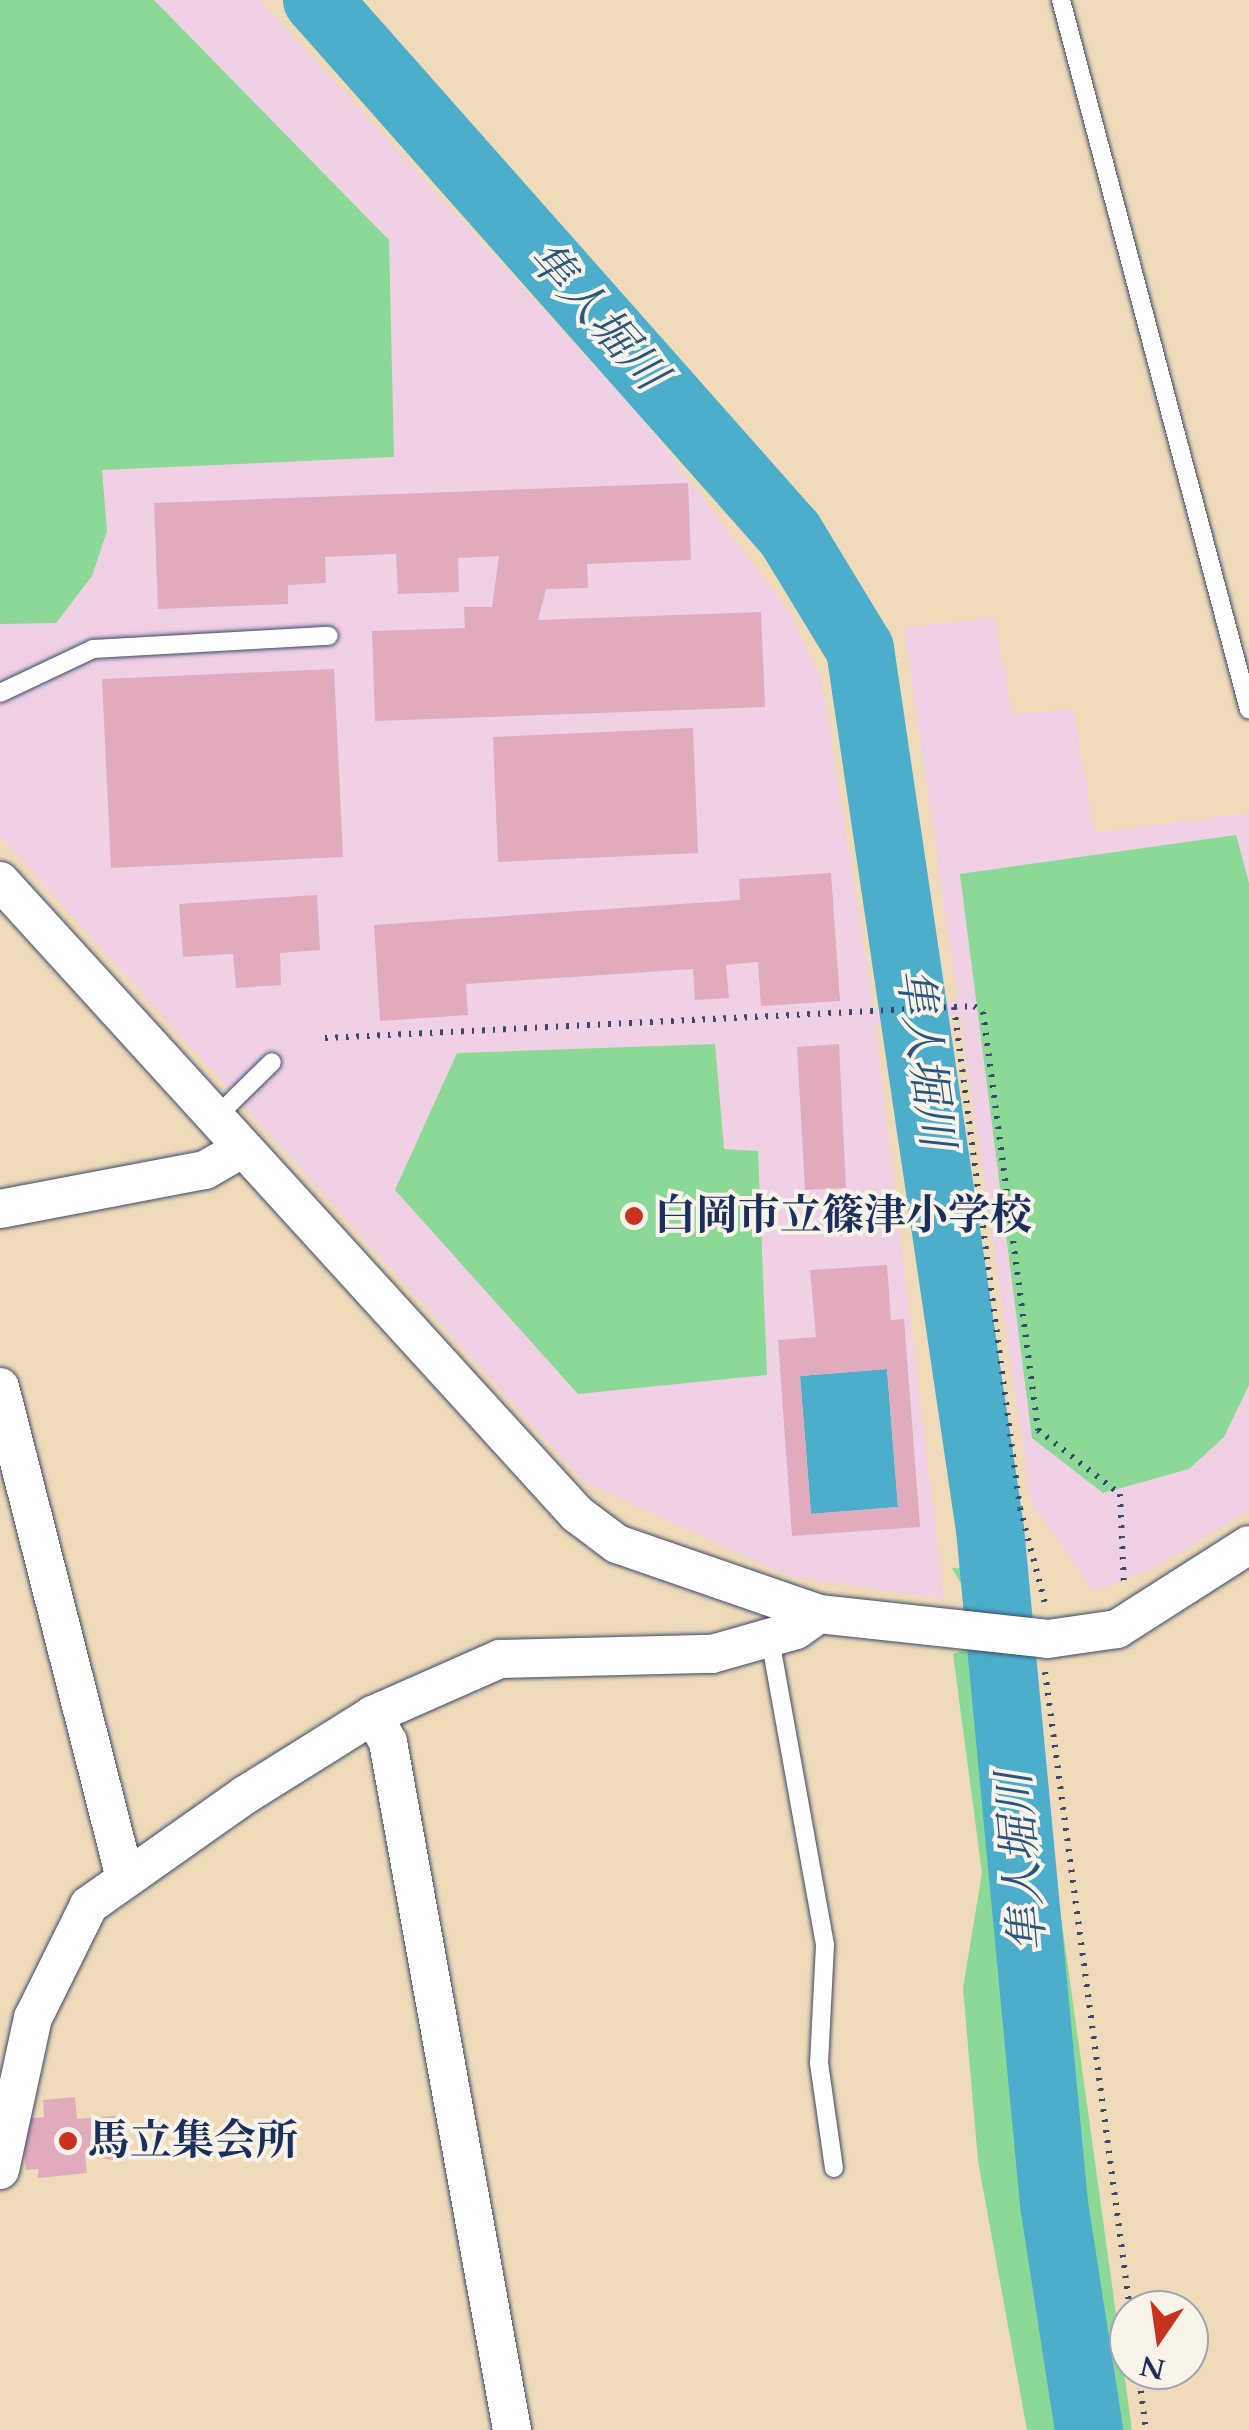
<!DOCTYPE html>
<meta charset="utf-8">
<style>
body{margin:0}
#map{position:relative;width:1249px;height:2430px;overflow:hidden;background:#efdbb9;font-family:Cardo,"Noto Serif JP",serif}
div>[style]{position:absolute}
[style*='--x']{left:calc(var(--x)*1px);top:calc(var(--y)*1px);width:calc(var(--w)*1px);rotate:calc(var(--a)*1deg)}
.built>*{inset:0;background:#f0d0e5}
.green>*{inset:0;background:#8cd896}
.water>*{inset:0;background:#4daecc}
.river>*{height:68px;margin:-34px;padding:0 34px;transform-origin:34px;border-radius:34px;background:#4daecc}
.building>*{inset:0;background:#e1abbe}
.path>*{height:6px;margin-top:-3px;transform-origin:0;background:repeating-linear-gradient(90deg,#3b496c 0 2.5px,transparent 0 10.5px)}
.roads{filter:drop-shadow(0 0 2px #3b496c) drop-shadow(0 0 2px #3b496c)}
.service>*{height:18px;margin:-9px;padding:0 9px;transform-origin:9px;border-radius:9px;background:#fff}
.minor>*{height:38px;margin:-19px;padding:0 19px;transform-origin:19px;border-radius:19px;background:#fff}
.dots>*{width:28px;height:28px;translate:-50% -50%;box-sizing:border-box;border:5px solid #f7f3e8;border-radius:50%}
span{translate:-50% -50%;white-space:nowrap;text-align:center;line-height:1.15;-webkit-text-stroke:8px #f7f3e8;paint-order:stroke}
.poi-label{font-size:42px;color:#1b2f5e;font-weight:700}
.left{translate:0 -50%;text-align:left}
.water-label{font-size:45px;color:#2a557f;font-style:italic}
.north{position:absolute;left:1109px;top:2290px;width:100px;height:100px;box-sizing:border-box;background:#f7f3e8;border:2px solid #9fa5b1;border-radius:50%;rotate:193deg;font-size:28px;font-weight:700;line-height:40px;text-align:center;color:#1b2f5e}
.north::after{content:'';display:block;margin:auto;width:35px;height:45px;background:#c8321e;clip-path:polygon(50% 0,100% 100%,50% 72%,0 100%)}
</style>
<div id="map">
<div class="built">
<div style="clip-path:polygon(0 0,260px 0,643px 419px,790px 613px,822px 681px,874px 1009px,958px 1000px,904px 628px,994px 617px,1013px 714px,1073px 709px,1095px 833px,1249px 813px,1249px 1510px,1157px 1567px,1093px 1591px,1031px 1502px,960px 1014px,875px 1025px,944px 1599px,788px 1576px,583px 1481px,0 836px)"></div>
</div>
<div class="green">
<div style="clip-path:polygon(0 0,154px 0,389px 240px,394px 457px,102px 470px,107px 531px,92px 576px,56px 623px,0 624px)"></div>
<div style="clip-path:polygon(1236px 835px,1249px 883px,1249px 1385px,1224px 1437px,1189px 1469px,1103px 1493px,1032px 1438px,960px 874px)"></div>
<div style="clip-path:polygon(715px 1044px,724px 1149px,758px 1151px,767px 1375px,578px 1394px,395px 1190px,457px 1053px)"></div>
<div style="clip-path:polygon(952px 1568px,1013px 1569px,1132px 2430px,1027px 2430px,978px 2161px,963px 1988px,982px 1873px,953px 1654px,966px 1649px,970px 1599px)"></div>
</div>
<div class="water">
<div style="clip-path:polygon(887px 1369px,898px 1507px,811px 1514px,800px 1376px)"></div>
</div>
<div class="river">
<div style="--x:317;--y:0;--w:713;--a:48.47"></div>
<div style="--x:790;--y:534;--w:135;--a:58.7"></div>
<div style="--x:860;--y:649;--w:890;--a:81.6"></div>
<div style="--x:990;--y:1529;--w:678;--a:84.58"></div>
<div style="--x:1054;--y:2204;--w:229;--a:81.2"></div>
</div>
<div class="building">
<div style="clip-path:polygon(688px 483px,691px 560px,587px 564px,588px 588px,546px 589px,538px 620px,761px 612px,765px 707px,375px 721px,372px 631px,465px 628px,464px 607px,492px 607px,499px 556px,458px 558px,459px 592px,398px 594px,396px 554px,325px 557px,326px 583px,288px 585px,288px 604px,158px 609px,154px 503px)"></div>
<div style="clip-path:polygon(334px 669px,343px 857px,111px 868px,102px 679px)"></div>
<div style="clip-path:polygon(693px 728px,698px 853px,498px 862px,493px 737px)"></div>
<div style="clip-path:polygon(831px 873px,840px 1001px,761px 1006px,758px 962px,726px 965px,729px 998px,695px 1000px,693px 969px,466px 984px,468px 1015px,380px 1021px,374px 925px,740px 900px,739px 879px)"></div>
<div style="clip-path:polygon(317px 895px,320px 950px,280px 953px,281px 985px,236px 988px,233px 954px,183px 957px,179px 904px)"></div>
<div style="clip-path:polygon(839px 1044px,846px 1188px,805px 1190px,797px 1047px)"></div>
<div style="clip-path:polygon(evenodd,887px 1265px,891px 1320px,904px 1319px,920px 1527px,792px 1536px,778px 1340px,816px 1337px,810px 1270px,887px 1265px,887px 1369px,898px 1507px,811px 1514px,800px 1376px,887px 1369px)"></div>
<div style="clip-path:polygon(75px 2097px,77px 2119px,115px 2116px,120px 2161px,85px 2156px,87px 2173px,38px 2178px,38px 2169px,26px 2170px,21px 2119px,44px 2117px,43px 2100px)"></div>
</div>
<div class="path">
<div style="--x:954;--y:1007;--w:505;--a:82.5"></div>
<div style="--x:1020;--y:1508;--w:98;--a:75.3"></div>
<div style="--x:325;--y:1038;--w:650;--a:-2.82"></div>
<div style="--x:974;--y:1006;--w:11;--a:34"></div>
<div style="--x:983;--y:1012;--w:422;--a:82.5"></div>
<div style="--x:1038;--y:1430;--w:104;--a:38"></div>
<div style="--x:1120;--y:1494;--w:91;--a:87.5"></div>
<div style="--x:1045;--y:1672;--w:644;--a:82.41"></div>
<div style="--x:1138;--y:2370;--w:61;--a:82.4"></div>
</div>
<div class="roads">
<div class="service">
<div style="--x:1061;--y:0;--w:734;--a:75.17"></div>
<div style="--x:0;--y:693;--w:103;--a:-25.3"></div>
<div style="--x:93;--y:649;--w:236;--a:-3.2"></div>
<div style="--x:214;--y:1119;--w:81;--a:-44.5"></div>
<div style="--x:770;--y:1639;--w:311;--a:79.8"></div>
<div style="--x:825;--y:1945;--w:118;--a:92.9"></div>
<div style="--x:819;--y:2063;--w:106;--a:81.9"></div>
</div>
<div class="minor">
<div style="--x:0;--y:881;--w:857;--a:47.65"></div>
<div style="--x:577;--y:1514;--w:50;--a:36.9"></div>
<div style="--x:617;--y:1544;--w:214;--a:19.1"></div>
<div style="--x:819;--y:1614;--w:230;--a:6.2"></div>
<div style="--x:1048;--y:1639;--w:70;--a:-8.2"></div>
<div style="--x:1117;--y:1629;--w:156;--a:-32.5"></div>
<div style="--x:0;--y:1209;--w:209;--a:-10.8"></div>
<div style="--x:205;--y:1170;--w:43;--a:-29.6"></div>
<div style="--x:0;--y:1387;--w:507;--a:75.72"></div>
<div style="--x:373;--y:1715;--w:31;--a:61"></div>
<div style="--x:388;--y:1742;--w:699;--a:79.78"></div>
<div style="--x:0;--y:2170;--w:156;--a:-77.8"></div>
<div style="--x:33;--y:2018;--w:126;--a:-63.6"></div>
<div style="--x:89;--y:1905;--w:191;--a:-35.2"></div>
<div style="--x:245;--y:1795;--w:151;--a:-32"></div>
<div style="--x:373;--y:1715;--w:139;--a:-23.8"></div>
<div style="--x:500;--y:1659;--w:212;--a:-1.4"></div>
<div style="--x:712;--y:1654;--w:87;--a:-15.9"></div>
<div style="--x:796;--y:1630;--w:28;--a:-35"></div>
</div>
</div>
<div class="dots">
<div style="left:634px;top:1216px;background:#c8321e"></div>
<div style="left:68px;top:2141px;background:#c8321e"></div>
</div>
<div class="poi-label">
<span class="left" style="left:654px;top:1216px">白岡市立篠津小学校</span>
<span class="left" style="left:88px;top:2141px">馬立集会所</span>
</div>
<div class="water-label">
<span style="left:597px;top:316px;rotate:48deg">隼人堀川</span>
<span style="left:925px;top:1058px;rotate:82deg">隼人堀川</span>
<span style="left:1022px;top:1862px;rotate:-95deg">隼人堀川</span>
</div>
<div class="north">N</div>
</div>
